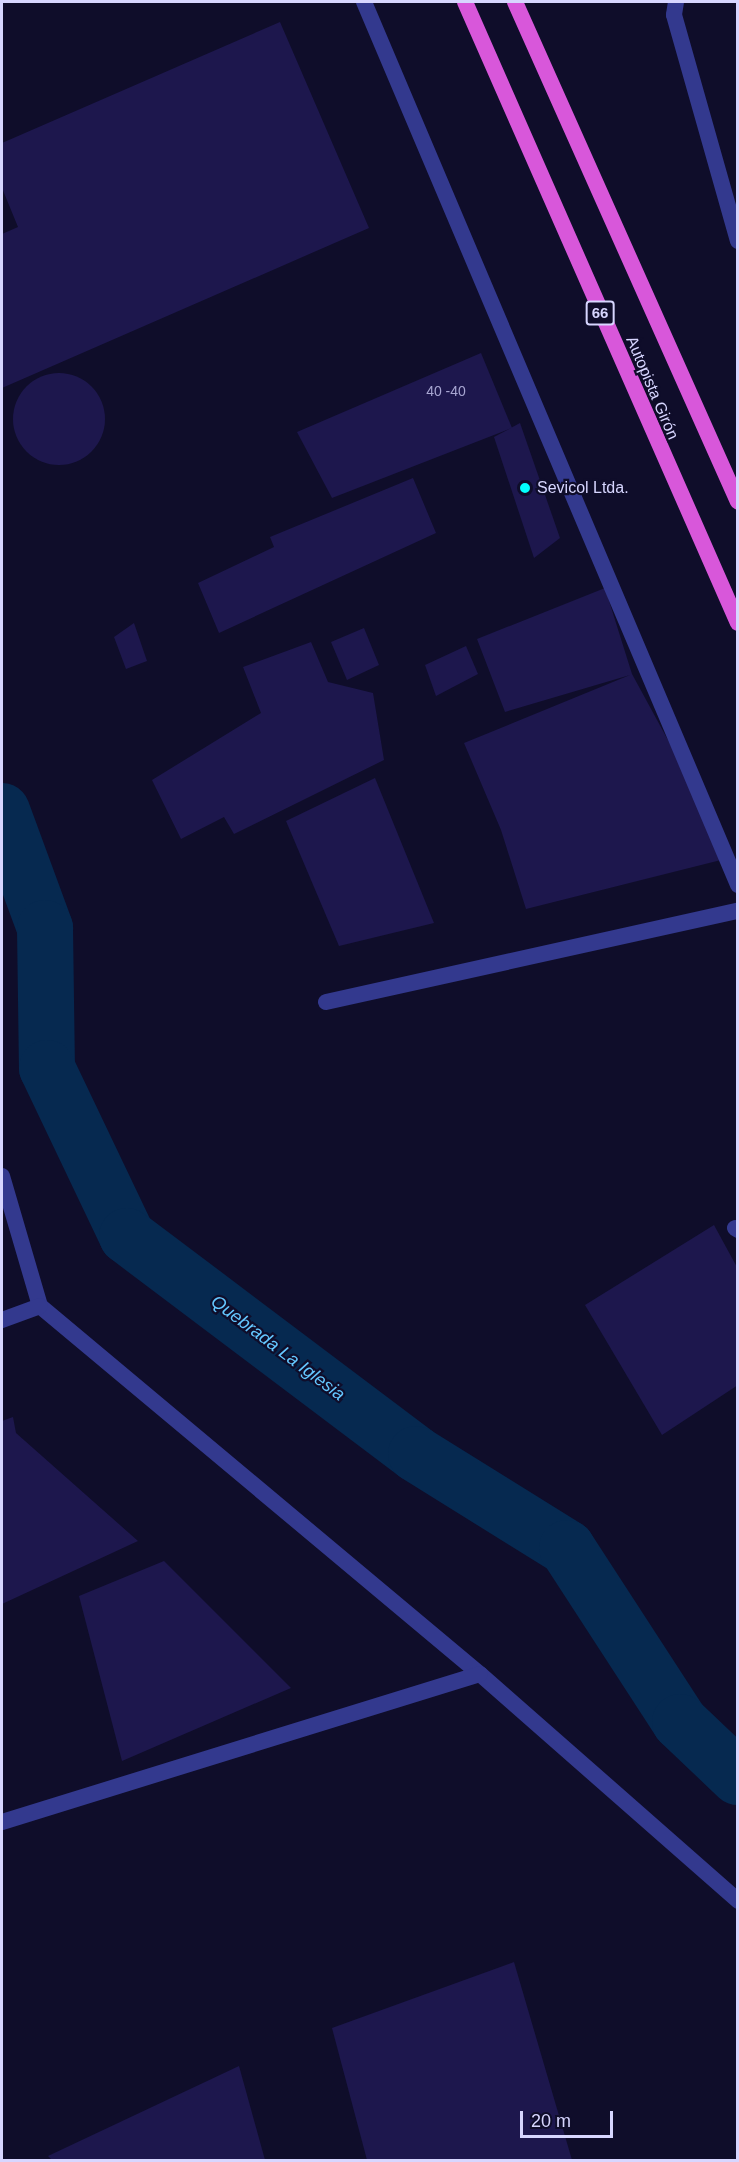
<!DOCTYPE html>
<meta charset="utf-8">
<style>
body{margin:0}
#map{position:relative;width:739px;height:2162px;overflow:hidden;background:#0f0d2a;font-family:Arial,sans-serif}
div>[style]{position:absolute}
[style*='--x']{left:calc(var(--x)*1px);top:calc(var(--y)*1px);width:calc(var(--w)*1px);rotate:calc(var(--a)*1deg)}
.river>*{height:56px;margin:-28px;padding:0 28px;transform-origin:28px;border-radius:28px;background:#062950}
.building>*{inset:0;background:#1d174d}
.round{border-radius:50%}
.service>*{height:16px;margin:-8px;padding:0 8px;transform-origin:8px;border-radius:8px;background:#33398e}
.trunk>*{height:16px;margin:-8px;padding:0 8px;transform-origin:8px;border-radius:8px;background:#d857da}
.dots>*{width:16px;height:16px;translate:-50% -50%;box-sizing:border-box;border:3px solid #0f0d2a;border-radius:50%}
span{translate:-50% -50%;white-space:nowrap;text-align:center;line-height:1.15;-webkit-text-stroke:4.5px #0f0d2a;paint-order:stroke}
.number-label{font-size:14px;color:#a8a6d2}
.number-label span{-webkit-text-stroke-width:0}
.shield-label span{padding:2px 4px;background:#0f0d2a;border:2px solid;border-radius:4px;-webkit-text-stroke-width:0}
.shield-label{font-size:15px;color:#d7d6ff;font-weight:700}
.street-label{font-size:16px;color:#d7d6ff}
.poi-label{font-size:16px;color:#d7d6ff}
.left{translate:0 -50%;text-align:left}
.water-label{font-size:18px;color:#64c7ff;font-style:italic}
.frame{position:absolute;inset:0;border:3px solid #d7d6ff;pointer-events:none}
.scale{position:absolute;left:520px;top:2111px;width:93px;height:27px;box-sizing:border-box;border:3px solid #d7d6ff;border-top:0;padding-left:8px;font-size:18px;line-height:21px;white-space:nowrap;color:#d7d6ff;-webkit-text-stroke:4px #0f0d2a;paint-order:stroke}
</style>
<div id="map">
<div class="river">
<div style="--x:2;--y:811;--w:125;--a:69.8"></div>
<div style="--x:45;--y:928;--w:140;--a:89.2"></div>
<div style="--x:47;--y:1068;--w:186;--a:64.5"></div>
<div style="--x:127;--y:1236;--w:362;--a:37"></div>
<div style="--x:416;--y:1454;--w:178;--a:31.9"></div>
<div style="--x:567;--y:1548;--w:207;--a:57"></div>
<div style="--x:680;--y:1722;--w:80;--a:43.5"></div>
</div>
<div class="building">
<div style="clip-path:polygon(280px 22px,369px 228px,2px 388px,2px 234px,18px 227px,2px 188px,2px 143px)"></div>
<div style="clip-path:polygon(481px 353px,512px 428px,332px 498px,297px 432px)"></div>
<div class="round" style="left:13px;top:373px;width:92px;height:92px"></div>
<div style="clip-path:polygon(520px 423px,560px 538px,534px 558px,494px 437px)"></div>
<div style="clip-path:polygon(413px 478px,436px 533px,219px 633px,198px 583px,274px 547px,270px 537px)"></div>
<div style="clip-path:polygon(605px 588px,632px 674px,681px 764px,721px 860px,526px 909px,501px 830px,464px 743px,630px 675px,505px 712px,477px 639px)"></div>
<div style="clip-path:polygon(134px 623px,147px 661px,126px 669px,114px 637px)"></div>
<div style="clip-path:polygon(364px 628px,379px 665px,347px 680px,331px 642px)"></div>
<div style="clip-path:polygon(311px 642px,328px 682px,373px 693px,384px 760px,234px 834px,224px 817px,181px 839px,152px 780px,261px 713px,243px 667px)"></div>
<div style="clip-path:polygon(466px 646px,478px 674px,436px 696px,425px 665px)"></div>
<div style="clip-path:polygon(375px 778px,434px 923px,339px 946px,286px 821px)"></div>
<div style="clip-path:polygon(714px 1225px,738px 1269px,738px 1385px,662px 1435px,585px 1305px)"></div>
<div style="clip-path:polygon(13px 1417px,16px 1433px,138px 1541px,2px 1604px,2px 1421px)"></div>
<div style="clip-path:polygon(164px 1561px,291px 1688px,122px 1761px,79px 1596px)"></div>
<div style="clip-path:polygon(514px 1962px,572px 2160px,367px 2160px,332px 2028px)"></div>
<div style="clip-path:polygon(239px 2066px,265px 2160px,52px 2160px,48px 2156px)"></div>
</div>
<div class="service">
<div style="--x:364;--y:2;--w:959;--a:67.04"></div>
<div style="--x:676;--y:2;--w:13;--a:99"></div>
<div style="--x:674;--y:15;--w:235;--a:74.2"></div>
<div style="--x:326;--y:1002;--w:422;--a:-12.5"></div>
<div style="--x:2;--y:1176;--w:135;--a:73.7"></div>
<div style="--x:40;--y:1306;--w:574;--a:39.91"></div>
<div style="--x:480;--y:1674;--w:344;--a:41.3"></div>
<div style="--x:735;--y:1228;--w:4;--a:34"></div>
<div style="--x:2;--y:1320;--w:40;--a:-20.2"></div>
<div style="--x:2;--y:1822;--w:500;--a:-17.2"></div>
</div>
<div class="trunk">
<div style="--x:465;--y:2;--w:678;--a:66.27"></div>
<div style="--x:515;--y:2;--w:547;--a:65.96"></div>
</div>
<div class="dots">
<div style="left:525px;top:488px;background:#02fffe"></div>
</div>
<div class="number-label">
<span style="left:446px;top:391px">40 -40</span>
</div>
<div class="shield-label">
<span style="left:600px;top:313px">66</span>
</div>
<div class="street-label">
<span style="left:652px;top:388px;rotate:67deg">Autopista Girón</span>
</div>
<div class="poi-label">
<span class="left" style="left:537px;top:488px">Sevicol Ltda.</span>
</div>
<div class="water-label">
<span style="left:278px;top:1348px;rotate:37deg">Quebrada La Iglesia</span>
</div>
<div class="frame"></div>
<div class="scale">20 m</div>
</div>
